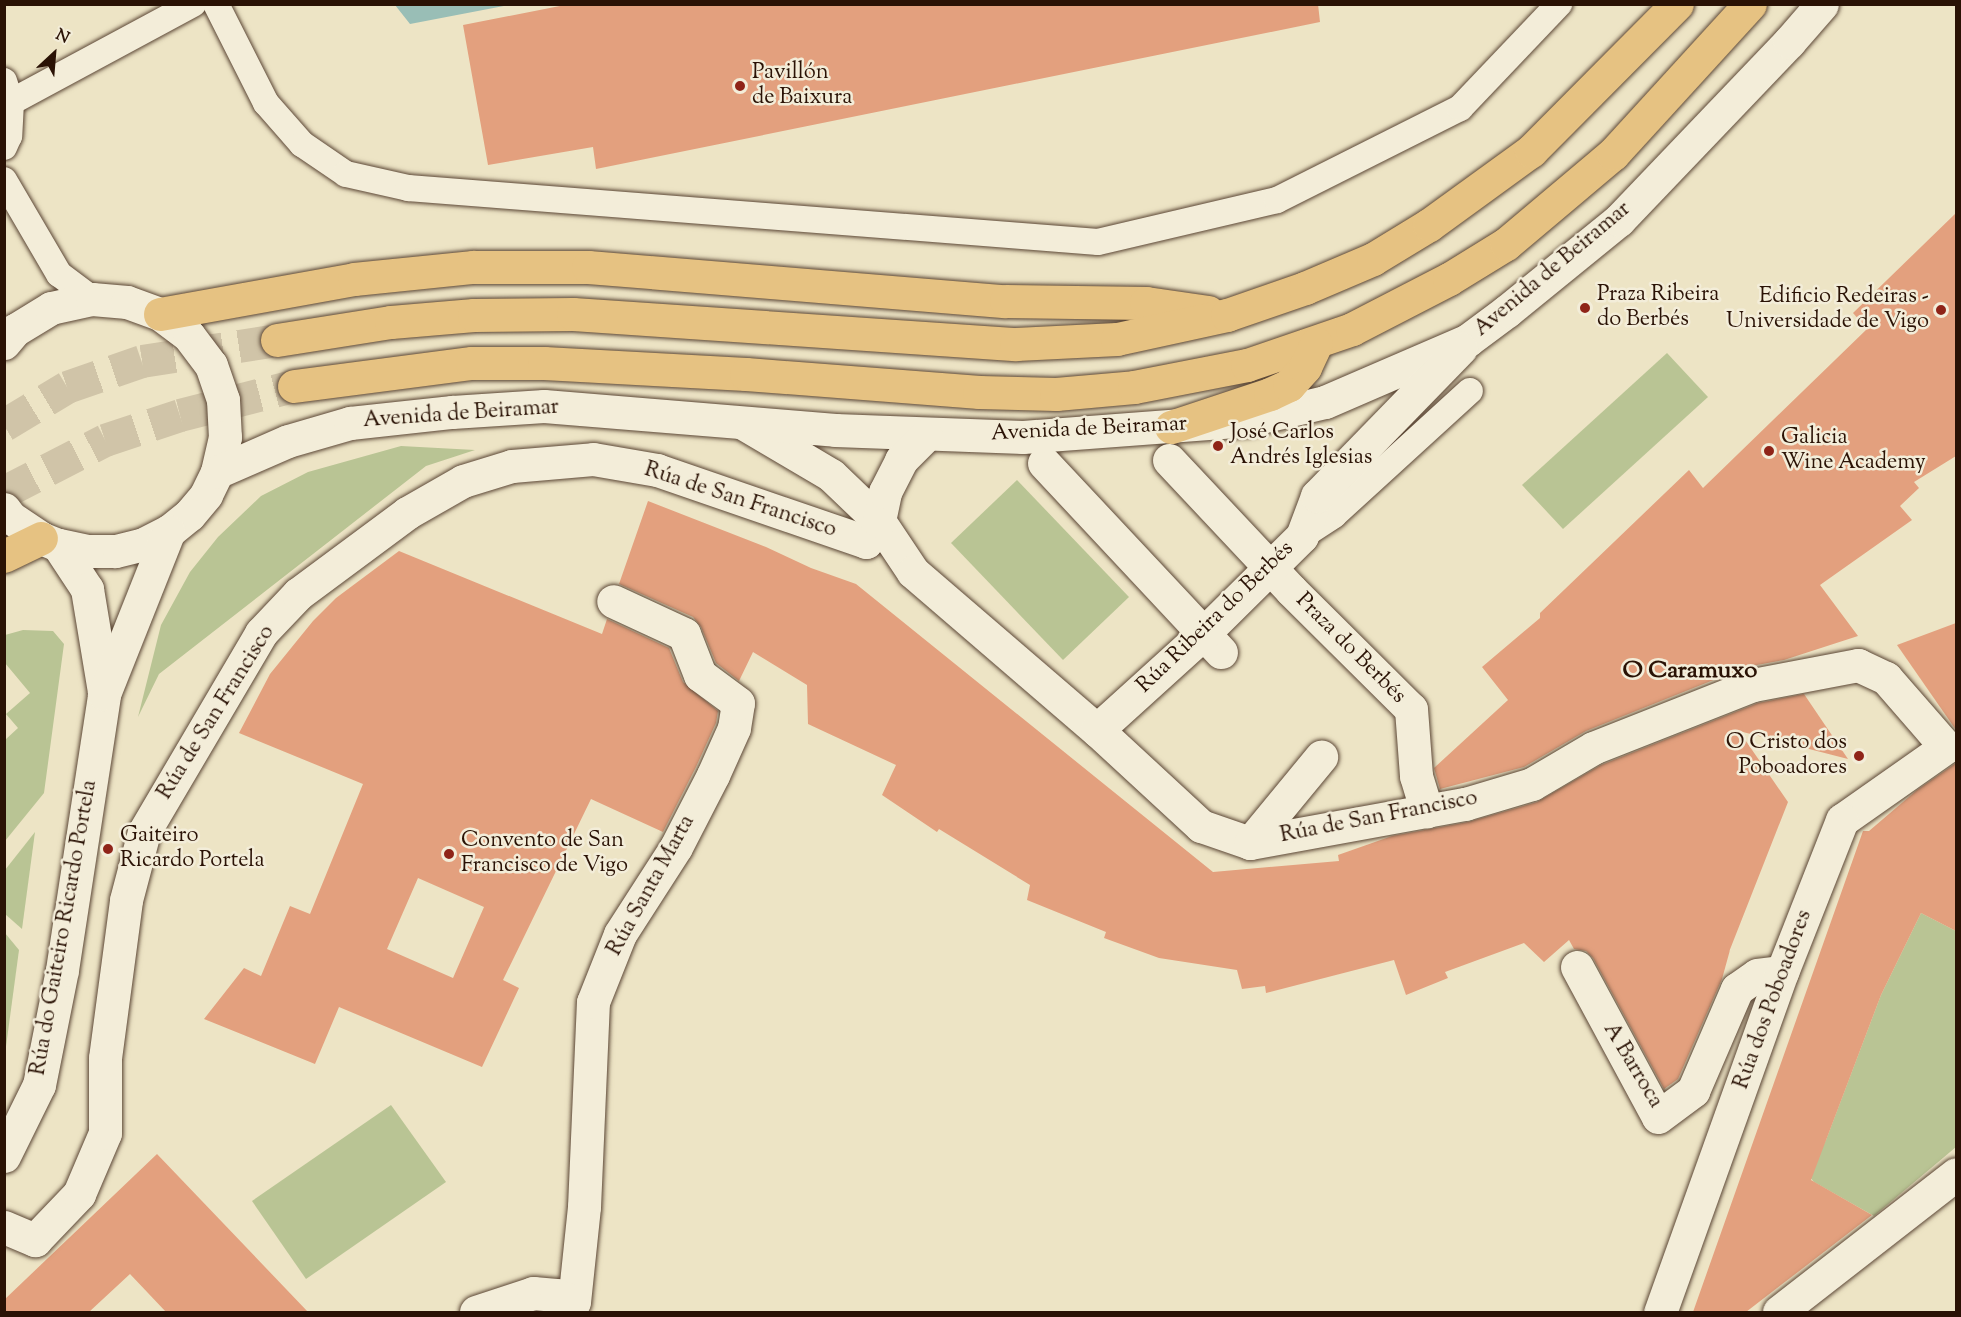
<!DOCTYPE html>
<meta charset="utf-8">
<style>
body{margin:0}
#map{position:relative;width:1961px;height:1317px;overflow:hidden;background:#ede4c5;font-family:"Sorts Mill Goudy",serif}
div>[style]{position:absolute}
[style*='--x']{left:calc(var(--x)*1px);top:calc(var(--y)*1px);width:calc(var(--w)*1px);rotate:calc(var(--a)*1deg)}
.green>*{inset:0;background:#b9c494}
.water>*{inset:0;background:#99beb6}
.building>*{inset:0;background:#e3a07e}
.primary-tunnel>*{height:33px;margin-top:-16.5px;transform-origin:0;background:repeating-linear-gradient(90deg,#d0c4a8 0 33px,transparent 0 49px)}
.roads{filter:drop-shadow(0 0 2px #5b4635) drop-shadow(0 0 2px #5b4635)}
.service>*{height:26px;margin:-13px;padding:0 13px;transform-origin:13px;border-radius:13px;background:#f3edd9}
.pedestrian>*{height:33px;margin:-16.5px;padding:0 16.5px;transform-origin:16.5px;border-radius:16.5px;background:#f3edd9}
.minor>*{height:33px;margin:-16.5px;padding:0 16.5px;transform-origin:16.5px;border-radius:16.5px;background:#f3edd9}
.secondary>*{height:33px;margin:-16.5px;padding:0 16.5px;transform-origin:16.5px;border-radius:16.5px;background:#f3edd9}
.primary>*{height:33px;margin:-16.5px;padding:0 16.5px;transform-origin:16.5px;border-radius:16.5px;background:#e6c282}
.dots>*{width:16px;height:16px;translate:-50% -50%;box-sizing:border-box;border:3px solid #f3edd9;border-radius:50%}
span{translate:-50% -50%;white-space:nowrap;text-align:center;line-height:1.15;-webkit-text-stroke:5px #f3edd9;paint-order:stroke}
.poi-label{font-size:22px;color:#2a1205}
.left{translate:0 -50%;text-align:left}
.right{translate:-100% -50%;text-align:right}
.street-label{font-size:22px;color:#2a1205}
.neighbourhood-label{font-size:24px;color:#2a1205;font-weight:700}
.frame{position:absolute;inset:0;border:6px solid #2a1205;pointer-events:none}
.north{position:absolute;left:24px;top:24px;width:60px;height:60px;-webkit-text-stroke:4px #f3edd9;paint-order:stroke;rotate:26deg;font-size:16px;font-weight:700;line-height:24px;text-align:center;color:#2a1205}
.north::after{content:'';display:block;margin:auto;width:21px;height:27px;background:#2a1205;clip-path:polygon(50% 0,100% 100%,50% 72%,0 100%)}
</style>
<div id="map">
<div class="green">
<div style="clip-path:polygon(1667px 353px,1708px 397px,1563px 529px,1522px 485px)"></div>
<div style="clip-path:polygon(401px 446px,475px 450px,426px 466px,159px 674px,138px 717px,161px 625px,190px 572px,218px 537px,261px 496px,308px 472px)"></div>
<div style="clip-path:polygon(1017px 480px,1129px 597px,1063px 660px,951px 543px)"></div>
<div style="clip-path:polygon(23px 630px,53px 631px,64px 644px,44px 793px,5px 841px,5px 740px,18px 728px,6px 714px,30px 693px,5px 663px,5px 635px)"></div>
<div style="clip-path:polygon(35px 832px,22px 929px,5px 914px,5px 870px)"></div>
<div style="clip-path:polygon(1921px 913px,1956px 931px,1956px 1147px,1874px 1216px,1814px 1182px,1808px 1175px,1826px 1140px,1881px 995px)"></div>
<div style="clip-path:polygon(5px 933px,19px 950px,5px 1054px)"></div>
<div style="clip-path:polygon(391px 1105px,446px 1182px,306px 1279px,252px 1201px)"></div>
</div>
<div class="water">
<div style="clip-path:polygon(395px 5px,394px 5px,509px 5px,410px 24px)"></div>
</div>
<div class="building">
<div style="clip-path:polygon(570px 4px,1318px 4px,1320px 22px,596px 169px,593px 147px,488px 165px,463px 25px)"></div>
<div style="clip-path:polygon(1956px 213px,1956px 456px,1914px 482px,1919px 488px,1900px 506px,1912px 520px,1820px 585px,1858px 636px,1784px 660px,1746px 667px,1586px 731px,1524px 767px,1440px 789px,1434px 768px,1508px 700px,1482px 667px,1540px 618px,1540px 613px,1689px 470px,1703px 488px,1867px 329px,1853px 313px)"></div>
<div style="clip-path:polygon(648px 501px,766px 547px,811px 568px,856px 584px,1213px 872px,1339px 861px,1338px 855px,1392px 836px,1468px 822px,1537px 802px,1601px 765px,1758px 703px,1804px 694px,1848px 759px,1739px 731px,1788px 802px,1729px 952px,1730px 950px,1722px 979px,1678px 1079px,1664px 1089px,1593px 958px,1586px 951px,1574px 949px,1569px 940px,1544px 962px,1524px 943px,1445px 972px,1448px 978px,1406px 995px,1394px 960px,1266px 993px,1265px 986px,1242px 989px,1237px 970px,1159px 958px,1104px 938px,1106px 932px,1027px 900px,1030px 885px,939px 829px,937px 832px,882px 795px,896px 765px,808px 724px,807px 685px,753px 652px,739px 681px,716px 663px,701px 627px,693px 617px,619px 584px)"></div>
<div style="clip-path:polygon(evenodd,399px 551px,602px 634px,607px 619px,669px 648px,683px 682px,718px 711px,716px 723px,696px 767px,663px 832px,591px 799px,503px 980px,519px 988px,482px 1067px,339px 1007px,315px 1064px,204px 1019px,244px 968px,261px 976px,290px 906px,310px 914px,363px 784px,239px 733px,270px 674px,313px 621px,336px 598px,399px 551px,418px 878px,484px 907px,453px 978px,387px 949px,418px 878px)"></div>
<div style="clip-path:polygon(1956px 623px,1956px 730px,1897px 645px)"></div>
<div style="clip-path:polygon(1956px 763px,1956px 931px,1921px 913px,1881px 995px,1811px 1180px,1872px 1215px,1746px 1312px,1693px 1312px,1863px 831px,1869px 831px,1917px 790px)"></div>
<div style="clip-path:polygon(157px 1154px,308px 1312px,166px 1312px,130px 1274px,89px 1312px,4px 1312px,4px 1300px)"></div>
</div>
<div class="primary-tunnel">
<div style="--x:4;--y:425;--w:74;--a:-31.1"></div>
<div style="--x:67;--y:387;--w:79;--a:-19.1"></div>
<div style="--x:142;--y:361;--w:137;--a:-8.8"></div>
<div style="--x:4;--y:492;--w:114;--a:-27.2"></div>
<div style="--x:105;--y:440;--w:79;--a:-18.4"></div>
<div style="--x:180;--y:415;--w:118;--a:-14.3"></div>
</div>
<div class="roads">
<div class="service">
<div style="--x:216;--y:4;--w:111;--a:63.2"></div>
<div style="--x:266;--y:103;--w:55;--a:48.7"></div>
<div style="--x:302;--y:144;--w:53;--a:34.3"></div>
<div style="--x:346;--y:174;--w:64;--a:12.7"></div>
<div style="--x:408;--y:188;--w:692;--a:4.47"></div>
<div style="--x:1098;--y:242;--w:184;--a:-13.2"></div>
<div style="--x:1277;--y:200;--w:205;--a:-26.7"></div>
<div style="--x:1460;--y:108;--w:144;--a:-46.4"></div>
<div style="--x:4;--y:81;--w:22;--a:72"></div>
<div style="--x:11;--y:102;--w:34;--a:93"></div>
<div style="--x:9;--y:136;--w:12;--a:114"></div>
<div style="--x:11;--y:102;--w:207;--a:-28.3"></div>
<div style="--x:4;--y:180;--w:109;--a:59.7"></div>
<div style="--x:59;--y:274;--w:41;--a:37.1"></div>
<div style="--x:1302;--y:536;--w:38;--a:-33"></div>
<div style="--x:1334;--y:515;--w:184;--a:-42.4"></div>
</div>
<div class="pedestrian">
<div style="--x:1169;--y:460;--w:178;--a:46.8"></div>
<div style="--x:1291;--y:590;--w:169;--a:44.8"></div>
<div style="--x:1411;--y:709;--w:67;--a:85.7"></div>
<div style="--x:1416;--y:776;--w:37;--a:73"></div>
<div style="--x:1044;--y:463;--w:259;--a:46.9"></div>
<div style="--x:1250;--y:843;--w:112;--a:-50.5"></div>
<div style="--x:1577;--y:967;--w:170;--a:61.6"></div>
<div style="--x:1658;--y:1117;--w:44;--a:-36.6"></div>
<div style="--x:1693;--y:1091;--w:111;--a:-66.7"></div>
<div style="--x:1737;--y:989;--w:24;--a:-35"></div>
<div style="--x:1757;--y:975;--w:25;--a:-7"></div>
<div style="--x:4;--y:1227;--w:34;--a:23"></div>
<div style="--x:35;--y:1240;--w:64;--a:-46.3"></div>
<div style="--x:79;--y:1194;--w:66;--a:-66.9"></div>
<div style="--x:105;--y:1133;--w:75;--a:-90"></div>
<div style="--x:105;--y:1058;--w:159;--a:-82.4"></div>
<div style="--x:126;--y:900;--w:70;--a:-75.2"></div>
<div style="--x:144;--y:832;--w:231;--a:-59.5"></div>
<div style="--x:261;--y:633;--w:54;--a:-46.5"></div>
<div style="--x:298;--y:594;--w:136;--a:-36.6"></div>
<div style="--x:407;--y:513;--w:64;--a:-29.7"></div>
<div style="--x:463;--y:481;--w:51;--a:-17"></div>
<div style="--x:512;--y:466;--w:81;--a:-4.9"></div>
<div style="--x:593;--y:459;--w:65;--a:9.8"></div>
<div style="--x:657;--y:470;--w:221;--a:19"></div>
<div style="--x:866;--y:542;--w:25;--a:-58"></div>
<div style="--x:574;--y:1302;--w:96;--a:-84"></div>
<div style="--x:584;--y:1207;--w:205;--a:-87.5"></div>
<div style="--x:593;--y:1002;--w:73;--a:-68.3"></div>
<div style="--x:620;--y:934;--w:103;--a:-57.2"></div>
<div style="--x:676;--y:847;--w:81;--a:-62.8"></div>
<div style="--x:713;--y:775;--w:51;--a:-65.9"></div>
<div style="--x:734;--y:728;--w:25;--a:-81"></div>
<div style="--x:738;--y:703;--w:47;--a:-143.6"></div>
<div style="--x:700;--y:675;--w:44;--a:-111.3"></div>
<div style="--x:684;--y:634;--w:78;--a:-155.1"></div>
</div>
<div class="minor">
<div style="--x:4;--y:343;--w:17;--a:-50"></div>
<div style="--x:15;--y:330;--w:42;--a:-31.4"></div>
<div style="--x:51;--y:308;--w:42;--a:-12.4"></div>
<div style="--x:92;--y:299;--w:35;--a:5"></div>
<div style="--x:127;--y:302;--w:35;--a:20"></div>
<div style="--x:160;--y:314;--w:36;--a:37"></div>
<div style="--x:189;--y:336;--w:36;--a:53"></div>
<div style="--x:211;--y:365;--w:37;--a:71"></div>
<div style="--x:223;--y:400;--w:37;--a:87"></div>
<div style="--x:225;--y:437;--w:36;--a:103"></div>
<div style="--x:217;--y:472;--w:25;--a:116"></div>
<div style="--x:206;--y:495;--w:26;--a:130"></div>
<div style="--x:189;--y:515;--w:26;--a:141"></div>
<div style="--x:169;--y:531;--w:28;--a:153"></div>
<div style="--x:144;--y:544;--w:30;--a:166"></div>
<div style="--x:115;--y:551;--w:28;--a:180"></div>
<div style="--x:87;--y:551;--w:30;--a:-168"></div>
<div style="--x:58;--y:545;--w:18;--a:-158"></div>
<div style="--x:41;--y:538;--w:37;--a:-146"></div>
<div style="--x:10;--y:517;--w:10;--a:-127"></div>
<div style="--x:743;--y:423;--w:102;--a:30.6"></div>
<div style="--x:831;--y:475;--w:66;--a:43.8"></div>
<div style="--x:879;--y:521;--w:61;--a:56.3"></div>
<div style="--x:913;--y:572;--w:243;--a:40.7"></div>
<div style="--x:1097;--y:730;--w:142;--a:42.7"></div>
<div style="--x:1201;--y:826;--w:52;--a:19.1"></div>
<div style="--x:1250;--y:843;--w:219;--a:-10.3"></div>
<div style="--x:1465;--y:804;--w:70;--a:-16.6"></div>
<div style="--x:1532;--y:784;--w:71;--a:-30.5"></div>
<div style="--x:1593;--y:748;--w:172;--a:-21.5"></div>
<div style="--x:1753;--y:685;--w:107;--a:-10.8"></div>
<div style="--x:1858;--y:665;--w:31;--a:25"></div>
<div style="--x:1886;--y:678;--w:91;--a:49"></div>
<div style="--x:1946;--y:747;--w:127;--a:144.9"></div>
<div style="--x:1842;--y:820;--w:163;--a:111.5"></div>
<div style="--x:1782;--y:972;--w:361;--a:109.7"></div>
<div style="--x:217;--y:472;--w:77;--a:-23.6"></div>
<div style="--x:288;--y:441;--w:65;--a:-16.2"></div>
<div style="--x:350;--y:423;--w:103;--a:-6.2"></div>
<div style="--x:452;--y:412;--w:92;--a:-3.7"></div>
<div style="--x:544;--y:406;--w:292;--a:4.7"></div>
<div style="--x:835;--y:430;--w:188;--a:2.1"></div>
<div style="--x:1023;--y:437;--w:226;--a:-4.3"></div>
<div style="--x:1248;--y:420;--w:79;--a:-13.2"></div>
<div style="--x:1325;--y:402;--w:156;--a:-23.4"></div>
<div style="--x:1468;--y:340;--w:49;--a:-36.6"></div>
<div style="--x:1507;--y:311;--w:144;--a:-39.1"></div>
<div style="--x:1619;--y:220;--w:246;--a:-46.3"></div>
<div style="--x:1789;--y:42;--w:50;--a:-49"></div>
<div style="--x:879;--y:521;--w:30;--a:-78"></div>
<div style="--x:885;--y:492;--w:36;--a:-63"></div>
<div style="--x:901;--y:460;--w:35;--a:-45"></div>
<div style="--x:58;--y:545;--w:53;--a:56.6"></div>
<div style="--x:87;--y:589;--w:104;--a:80.6"></div>
<div style="--x:1097;--y:730;--w:143;--a:-42.2"></div>
<div style="--x:1203;--y:634;--w:139;--a:-44.7"></div>
<div style="--x:1302;--y:536;--w:43;--a:-69.4"></div>
<div style="--x:1317;--y:496;--w:206;--a:-45.8"></div>
<div style="--x:4;--y:1156;--w:79;--a:-63.8"></div>
<div style="--x:39;--y:1085;--w:117;--a:-78.7"></div>
<div style="--x:62;--y:970;--w:279;--a:-81.3"></div>
<div style="--x:104;--y:694;--w:175;--a:-68.3"></div>
<div style="--x:1779;--y:1312;--w:224;--a:-37.9"></div>
</div>
<div class="secondary">
<div style="--x:476;--y:1312;--w:60;--a:-18.4"></div>
<div style="--x:533;--y:1293;--w:23;--a:5"></div>
<div style="--x:556;--y:1295;--w:19;--a:21"></div>
</div>
<div class="primary">
<div style="--x:160;--y:314;--w:197;--a:-10.2"></div>
<div style="--x:354;--y:279;--w:120;--a:-5.8"></div>
<div style="--x:473;--y:267;--w:115;--a:0"></div>
<div style="--x:588;--y:267;--w:419;--a:4.7"></div>
<div style="--x:1006;--y:301;--w:140;--a:0.8"></div>
<div style="--x:1146;--y:303;--w:63;--a:8.3"></div>
<div style="--x:277;--y:340;--w:115;--a:-9"></div>
<div style="--x:391;--y:322;--w:83;--a:-4.8"></div>
<div style="--x:474;--y:315;--w:99;--a:-0.6"></div>
<div style="--x:573;--y:314;--w:444;--a:3.9"></div>
<div style="--x:1016;--y:344;--w:101;--a:-2.8"></div>
<div style="--x:1117;--y:339;--w:113;--a:-12.3"></div>
<div style="--x:1227;--y:315;--w:83;--a:-19.1"></div>
<div style="--x:1305;--y:288;--w:74;--a:-23.1"></div>
<div style="--x:1373;--y:259;--w:66;--a:-31.3"></div>
<div style="--x:1429;--y:225;--w:126;--a:-36"></div>
<div style="--x:1531;--y:151;--w:207;--a:-45.2"></div>
<div style="--x:294;--y:386;--w:179;--a:-7.4"></div>
<div style="--x:472;--y:363;--w:72;--a:0"></div>
<div style="--x:544;--y:363;--w:202;--a:3.1"></div>
<div style="--x:746;--y:374;--w:234;--a:4.4"></div>
<div style="--x:979;--y:392;--w:77;--a:1.5"></div>
<div style="--x:1056;--y:394;--w:78;--a:-5.1"></div>
<div style="--x:1134;--y:387;--w:115;--a:-11"></div>
<div style="--x:1247;--y:365;--w:111;--a:-18.9"></div>
<div style="--x:1352;--y:329;--w:109;--a:-27.3"></div>
<div style="--x:1449;--y:279;--w:67;--a:-31.6"></div>
<div style="--x:1506;--y:244;--w:140;--a:-40.1"></div>
<div style="--x:1613;--y:154;--w:203;--a:-47.6"></div>
<div style="--x:1171;--y:427;--w:104;--a:-18.4"></div>
<div style="--x:1270;--y:394;--w:21;--a:-25"></div>
<div style="--x:1289;--y:385;--w:24;--a:-48"></div>
<div style="--x:1305;--y:367;--w:26;--a:-65"></div>
<div style="--x:4;--y:556;--w:41;--a:-25.9"></div>
</div>
</div>
<div class="dots">
<div style="left:740px;top:86px;background:#8f2418"></div>
<div style="left:1585px;top:308px;background:#8f2418"></div>
<div style="left:1941px;top:310px;background:#8f2418"></div>
<div style="left:1218px;top:446px;background:#8f2418"></div>
<div style="left:1769px;top:451px;background:#8f2418"></div>
<div style="left:1859px;top:756px;background:#8f2418"></div>
<div style="left:108px;top:849px;background:#8f2418"></div>
<div style="left:449px;top:854px;background:#8f2418"></div>
</div>
<div class="poi-label">
<span class="left" style="left:752px;top:86px">Pavillón<br>de Baixura</span>
<span class="left" style="left:1597px;top:308px">Praza Ribeira<br>do Berbés</span>
<span class="right" style="left:1929px;top:310px">Edificio Redeiras -<br>Universidade de Vigo</span>
<span class="left" style="left:1230px;top:446px">José Carlos<br>Andrés Iglesias</span>
<span class="left" style="left:1781px;top:451px">Galicia<br>Wine Academy</span>
<span class="right" style="left:1847px;top:756px">O Cristo dos<br>Poboadores</span>
<span class="left" style="left:120px;top:849px">Gaiteiro<br>Ricardo Portela</span>
<span class="left" style="left:461px;top:854px">Convento de San<br>Francisco de Vigo</span>
</div>
<div class="street-label">
<span style="left:1553px;top:270px;rotate:-40deg">Avenida de Beiramar</span>
<span style="left:461px;top:415px;rotate:-4deg">Avenida de Beiramar</span>
<span style="left:1089px;top:430px;rotate:-3deg">Avenida de Beiramar</span>
<span style="left:740px;top:501px;rotate:18deg">Rúa de San Francisco</span>
<span style="left:1216px;top:618px;rotate:-44deg">Rúa Ribeira do Berbés</span>
<span style="left:1350px;top:649px;rotate:45deg">Praza do Berbés</span>
<span style="left:217px;top:713px;rotate:-58deg">Rúa de San Francisco</span>
<span style="left:1379px;top:818px;rotate:-11deg">Rúa de San Francisco</span>
<span style="left:652px;top:886px;rotate:-61deg">Rúa Santa Marta</span>
<span style="left:65px;top:928px;rotate:-80deg">Rúa do Gaiteiro Ricardo Portela</span>
<span style="left:1774px;top:1000px;rotate:-70deg">Rúa dos Poboadores</span>
<span style="left:1632px;top:1066px;rotate:59deg">A Barroca</span>
</div>
<div class="neighbourhood-label">
<span style="left:1690px;top:672px">O Caramuxo</span>
</div>
<div class="frame"></div>
<div class="north">N</div>
</div>
